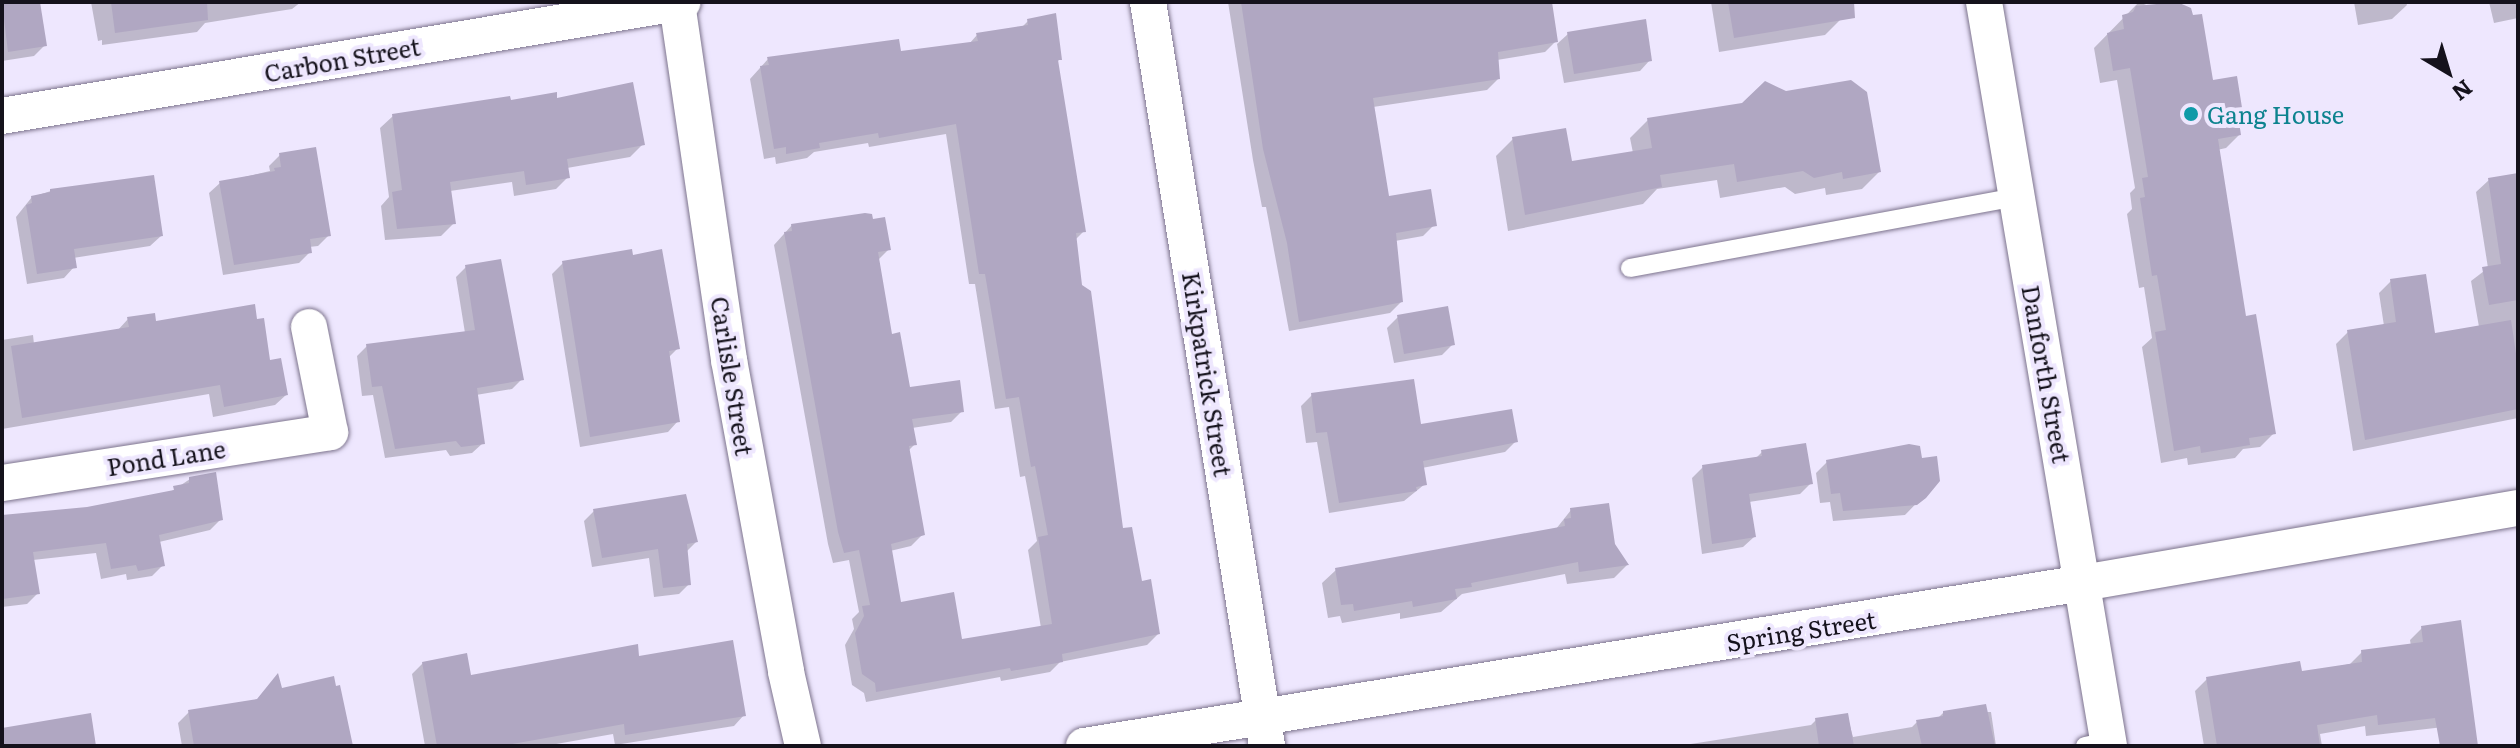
<!DOCTYPE html>
<style>
body{margin:0}
#map{position:relative;width:2520px;height:748px;overflow:hidden;background:#eee7fe;font-family:Literata,serif}
div>[style]{position:absolute}
[style*='--x']{left:calc(var(--x)*1px);top:calc(var(--y)*1px);width:calc(var(--w)*1px);rotate:calc(var(--a)*1deg)}
.shadow>*{inset:0;background:#0003}
.building>*{inset:0;background:#b0a7c2}
.roads{filter:drop-shadow(0 0 2px #7d748d) drop-shadow(0 0 2px #7d748d)}
.lane>*{height:18px;margin:-9px;padding:0 9px;transform-origin:9px;border-radius:9px;background:#fff}
.street>*{height:36px;margin:-18px;padding:0 18px;transform-origin:18px;border-radius:18px;background:#fff}
.dots>*{width:22px;height:22px;translate:-50% -50%;box-sizing:border-box;border:4px solid #eee7fe;border-radius:50%}
span{translate:-50% -50%;white-space:nowrap;text-align:center;line-height:1.15;-webkit-text-stroke:8px #eee7fe;paint-order:stroke}
.street-label{font-size:24px;color:#15121c}
.culture-label{font-size:24px;color:#0d838f}
.left{translate:0 -50%;text-align:left}
.frame{position:absolute;inset:0;border:4px solid #15121c;pointer-events:none}
.north{position:absolute;left:2408px;top:32px;width:80px;height:80px;-webkit-text-stroke:6px #eee7fe;paint-order:stroke;rotate:142deg;font-size:22px;font-weight:700;line-height:32px;text-align:center;color:#15121c}
.north::after{content:'';display:block;margin:auto;width:28px;height:36px;background:#15121c;clip-path:polygon(50% 0,100% 100%,50% 72%,0 100%)}
</style>
<div id="map">
<div class="shadow">
<div style="clip-path:polygon(2px 2px,38px 2px,45px 45px,34px 56px,2px 61px)"></div>
<div style="clip-path:polygon(91px 2px,301px 2px,292px 9px,205px 23px,197px 32px,102px 45px,102px 40px,98px 41px)"></div>
<div style="clip-path:polygon(1228px 2px,1549px 2px,1556px 41px,1545px 52px,1497px 60px,1498px 79px,1487px 90px,1373px 107px,1388px 198px,1434px 225px,1423px 236px,1395px 241px,1401px 302px,1390px 313px,1289px 331px,1266px 207px,1262px 207px,1253px 160px)"></div>
<div style="clip-path:polygon(1711px 2px,1837px 2px,1840px 20px,1825px 35px,1719px 52px)"></div>
<div style="clip-path:polygon(2139px 2px,2151px 7px,2241px 113px,2237px 118px,2239px 135px,2226px 148px,2217px 150px,2244px 318px,2274px 433px,2260px 447px,2243px 449px,2235px 458px,2188px 465px,2187px 458px,2161px 463px,2142px 347px,2152px 338px,2144px 287px,2139px 288px,2127px 214px,2132px 209px,2130px 193px,2135px 188px,2117px 80px,2100px 83px,2094px 48px)"></div>
<div style="clip-path:polygon(2354px 2px,2406px 2px,2407px 5px,2392px 19px,2358px 25px)"></div>
<div style="clip-path:polygon(2489px 2px,2518px 2px,2518px 18px,2494px 23px)"></div>
<div style="clip-path:polygon(1028px 21px,1060px 59px,1057px 62px,1084px 231px,1075px 240px,1080px 286px,1122px 530px,1158px 634px,1147px 645px,1060px 662px,1050px 672px,1001px 681px,1000px 677px,866px 702px,864px 693px,852px 685px,845px 645px,854px 629px,852px 619px,859px 612px,849px 560px,833px 563px,828px 544px,774px 245px,792px 225px,889px 249px,877px 261px,890px 336px,908px 389px,962px 411px,951px 422px,912px 428px,915px 444px,908px 451px,922px 535px,911px 546px,890px 551px,899px 604px,961px 642px,1041px 628px,1028px 550px,1037px 541px,1025px 476px,1020px 477px,1009px 407px,995px 409px,975px 284px,969px 284px,946px 134px,869px 147px,868px 143px,814px 152px,807px 158px,776px 164px,775px 157px,764px 159px,750px 79px,768px 59px,899px 53px,969px 44px,977px 35px,1021px 28px)"></div>
<div style="clip-path:polygon(1568px 34px,1650px 60px,1640px 71px,1564px 83px,1557px 44px)"></div>
<div style="clip-path:polygon(556px 100px,643px 144px,630px 157px,567px 168px,568px 177px,556px 189px,514px 196px,512px 182px,450px 191px,454px 223px,441px 236px,385px 240px,381px 206px,389px 197px,380px 128px,393px 116px)"></div>
<div style="clip-path:polygon(1648px 120px,1879px 172px,1862px 189px,1826px 195px,1825px 188px,1795px 194px,1785px 187px,1720px 198px,1717px 180px,1657px 189px,1643px 204px,1508px 231px,1496px 156px,1513px 139px,1570px 163px,1633px 153px,1630px 138px)"></div>
<div style="clip-path:polygon(280px 155px,329px 235px,318px 246px,309px 247px,310px 252px,299px 263px,223px 275px,209px 193px,220px 183px,270px 171px,269px 166px)"></div>
<div style="clip-path:polygon(2518px 175px,2518px 418px,2353px 451px,2336px 344px,2348px 332px,2384px 326px,2379px 293px,2391px 281px,2433px 335px,2479px 327px,2471px 281px,2488px 268px,2476px 192px,2489px 180px)"></div>
<div style="clip-path:polygon(51px 191px,161px 236px,150px 246px,73px 258px,74px 267px,64px 278px,27px 284px,16px 217px,32px 197px)"></div>
<div style="clip-path:polygon(563px 263px,678px 348px,668px 358px,678px 421px,668px 432px,580px 447px,552px 274px)"></div>
<div style="clip-path:polygon(466px 267px,522px 379px,512px 389px,476px 395px,483px 443px,472px 453px,450px 456px,446px 450px,385px 458px,373px 395px,362px 396px,357px 356px,367px 346px,465px 333px,456px 277px)"></div>
<div style="clip-path:polygon(1398px 317px,1453px 344px,1442px 355px,1394px 363px,1387px 328px)"></div>
<div style="clip-path:polygon(128px 319px,154px 323px,268px 363px,286px 395px,275px 405px,213px 417px,209px 394px,2px 429px,2px 340px,33px 335px,34px 344px,117px 331px)"></div>
<div style="clip-path:polygon(1312px 395px,1419px 426px,1516px 441px,1505px 452px,1422px 468px,1425px 484px,1404px 501px,1329px 513px,1317px 442px,1306px 443px,1301px 406px)"></div>
<div style="clip-path:polygon(1762px 452px,1811px 483px,1800px 494px,1749px 502px,1754px 537px,1743px 547px,1702px 554px,1692px 478px,1703px 467px,1755px 459px)"></div>
<div style="clip-path:polygon(1920px 460px,1938px 481px,1905px 515px,1833px 521px,1830px 502px,1820px 503px,1816px 473px,1827px 462px)"></div>
<div style="clip-path:polygon(190px 479px,221px 519px,210px 530px,159px 542px,163px 565px,152px 576px,127px 580px,126px 574px,101px 579px,96px 553px,33px 560px,38px 593px,27px 604px,2px 607px,2px 513px,3px 517px,87px 509px,169px 493px)"></div>
<div style="clip-path:polygon(1571px 510px,1613px 545px,1627px 565px,1614px 578px,1567px 584px,1565px 574px,1462px 594px,1441px 612px,1400px 619px,1400px 613px,1342px 623px,1340px 616px,1328px 618px,1322px 583px,1336px 570px,1556px 529px)"></div>
<div style="clip-path:polygon(594px 511px,696px 542px,686px 552px,689px 584px,679px 594px,654px 597px,649px 558px,592px 567px,584px 521px)"></div>
<div style="clip-path:polygon(2422px 628px,2461px 725px,2366px 736px,2365px 726px,2320px 734px,2322px 746px,2204px 746px,2195px 691px,2207px 679px,2301px 674px,2350px 664px,2362px 652px,2411px 646px,2410px 640px)"></div>
<div style="clip-path:polygon(638px 658px,744px 715px,734px 726px,615px 745px,613px 734px,545px 746px,425px 746px,412px 674px,423px 663px,469px 677px)"></div>
<div style="clip-path:polygon(280px 691px,351px 746px,182px 746px,178px 723px,189px 712px,256px 701px)"></div>
<div style="clip-path:polygon(1944px 712px,1991px 712px,1996px 746px,1678px 746px,1811px 725px,1816px 720px,1847px 715px,1853px 737px,1912px 727px,1917px 722px,1938px 718px)"></div>
</div>
<div class="building">
<div style="clip-path:polygon(2px 2px,40px 2px,47px 46px,8px 52px)"></div>
<div style="clip-path:polygon(111px 2px,207px 2px,208px 20px,115px 33px)"></div>
<div style="clip-path:polygon(1241px 2px,1552px 2px,1558px 42px,1498px 52px,1500px 79px,1373px 98px,1389px 196px,1431px 189px,1437px 226px,1396px 233px,1403px 302px,1299px 322px,1287px 243px,1263px 149px)"></div>
<div style="clip-path:polygon(1728px 2px,1854px 2px,1855px 18px,1734px 38px)"></div>
<div style="clip-path:polygon(2177px 2px,2191px 8px,2193px 15px,2202px 14px,2213px 80px,2237px 76px,2243px 114px,2238px 115px,2241px 135px,2218px 139px,2246px 316px,2256px 314px,2276px 434px,2249px 438px,2250px 445px,2201px 453px,2200px 446px,2174px 451px,2155px 332px,2166px 330px,2157px 275px,2152px 276px,2140px 198px,2145px 197px,2142px 178px,2148px 177px,2130px 68px,2113px 71px,2107px 33px,2124px 29px,2122px 15px,2133px 12px,2136px 6px)"></div>
<div style="clip-path:polygon(1056px 13px,1062px 60px,1058px 60px,1086px 232px,1076px 233px,1082px 285px,1091px 291px,1123px 528px,1132px 527px,1142px 581px,1151px 579px,1160px 634px,1062px 654px,1063px 662px,1011px 671px,1010px 668px,876px 692px,875px 683px,862px 674px,855px 633px,864px 616px,862px 606px,870px 605px,859px 550px,844px 553px,838px 532px,784px 232px,792px 231px,791px 224px,865px 213px,872px 214px,873px 219px,885px 217px,891px 250px,878px 252px,892px 334px,900px 332px,910px 387px,960px 380px,964px 412px,912px 419px,917px 445px,909px 446px,925px 535px,891px 544px,901px 602px,954px 592px,962px 639px,1052px 624px,1038px 537px,1048px 535px,1035px 466px,1031px 467px,1019px 397px,1006px 399px,985px 274px,979px 274px,956px 124px,879px 138px,878px 133px,819px 143px,820px 148px,786px 154px,786px 147px,774px 149px,760px 66px,769px 65px,767px 57px,899px 39px,901px 51px,978px 41px,976px 33px,1028px 25px,1027px 19px)"></div>
<div style="clip-path:polygon(1646px 19px,1652px 61px,1574px 74px,1567px 32px)"></div>
<div style="clip-path:polygon(1851px 80px,1867px 92px,1881px 172px,1843px 179px,1842px 172px,1814px 178px,1803px 171px,1737px 182px,1734px 164px,1660px 175px,1662px 187px,1525px 215px,1512px 137px,1566px 128px,1572px 161px,1652px 148px,1647px 118px,1742px 103px,1765px 81px,1786px 91px)"></div>
<div style="clip-path:polygon(633px 82px,645px 145px,567px 159px,570px 178px,526px 185px,524px 171px,450px 182px,456px 224px,397px 229px,392px 192px,402px 190px,392px 114px,510px 96px,511px 100px,557px 92px,557px 98px)"></div>
<div style="clip-path:polygon(316px 147px,331px 236px,310px 239px,312px 253px,234px 265px,219px 181px,275px 171px,274px 168px,281px 167px,279px 153px)"></div>
<div style="clip-path:polygon(2518px 173px,2518px 300px,2489px 305px,2482px 267px,2501px 264px,2488px 178px)"></div>
<div style="clip-path:polygon(154px 175px,163px 236px,74px 249px,77px 268px,37px 274px,26px 205px,32px 203px,31px 196px,50px 192px,50px 189px)"></div>
<div style="clip-path:polygon(632px 249px,633px 255px,662px 249px,680px 349px,669px 351px,680px 422px,590px 437px,562px 261px)"></div>
<div style="clip-path:polygon(501px 259px,524px 380px,477px 388px,485px 444px,461px 447px,456px 441px,395px 449px,382px 386px,372px 387px,366px 344px,475px 330px,465px 265px)"></div>
<div style="clip-path:polygon(2426px 274px,2435px 333px,2511px 320px,2518px 367px,2518px 409px,2365px 440px,2347px 330px,2396px 322px,2390px 279px)"></div>
<div style="clip-path:polygon(255px 304px,257px 319px,264px 318px,270px 360px,281px 358px,288px 395px,224px 407px,220px 385px,22px 418px,11px 346px,129px 327px,127px 317px,155px 313px,156px 321px)"></div>
<div style="clip-path:polygon(1448px 306px,1455px 345px,1404px 354px,1397px 315px)"></div>
<div style="clip-path:polygon(1414px 379px,1421px 424px,1512px 409px,1518px 442px,1423px 461px,1427px 485px,1416px 487px,1417px 491px,1339px 503px,1327px 432px,1316px 433px,1311px 393px)"></div>
<div style="clip-path:polygon(1806px 443px,1813px 484px,1749px 494px,1756px 537px,1712px 544px,1702px 465px,1762px 456px,1761px 450px)"></div>
<div style="clip-path:polygon(1909px 444px,1920px 446px,1922px 458px,1937px 456px,1940px 481px,1926px 498px,1917px 505px,1843px 511px,1840px 493px,1831px 494px,1826px 460px)"></div>
<div style="clip-path:polygon(216px 472px,223px 520px,159px 535px,165px 566px,138px 571px,136px 565px,111px 569px,106px 543px,33px 552px,40px 594px,2px 599px,2px 515px,87px 507px,174px 490px,173px 486px,189px 483px,189px 477px)"></div>
<div style="clip-path:polygon(686px 494px,698px 542px,687px 544px,691px 585px,663px 588px,658px 549px,602px 558px,593px 509px)"></div>
<div style="clip-path:polygon(1609px 503px,1615px 544px,1629px 565px,1579px 572px,1578px 562px,1471px 583px,1472px 587px,1455px 589px,1457px 599px,1413px 607px,1412px 601px,1354px 611px,1353px 604px,1341px 605px,1335px 568px,1565px 526px,1564px 519px,1571px 518px,1570px 508px)"></div>
<div style="clip-path:polygon(2461px 620px,2478px 746px,2440px 746px,2435px 718px,2378px 725px,2377px 715px,2317px 725px,2320px 746px,2217px 746px,2206px 677px,2300px 661px,2302px 671px,2362px 662px,2361px 650px,2423px 642px,2421px 626px)"></div>
<div style="clip-path:polygon(733px 640px,746px 716px,625px 735px,624px 724px,501px 746px,437px 746px,422px 662px,467px 653px,471px 675px,638px 644px,639px 656px)"></div>
<div style="clip-path:polygon(278px 673px,282px 688px,334px 676px,336px 686px,340px 685px,353px 746px,194px 746px,188px 710px,257px 699px)"></div>
<div style="clip-path:polygon(1986px 704px,1995px 746px,1922px 746px,1916px 720px,1943px 716px,1943px 711px)"></div>
<div style="clip-path:polygon(91px 713px,96px 746px,2px 746px,2px 728px)"></div>
<div style="clip-path:polygon(1848px 713px,1854px 746px,1819px 746px,1815px 718px)"></div>
</div>
<div class="roads">
<div class="lane">
<div style="--x:1630;--y:268;--w:393;--a:-10.4"></div>
<div style="--x:2085;--y:746;--w:25;--a:-12"></div>
</div>
<div class="street">
<div style="--x:1148;--y:2;--w:753;--a:80.91"></div>
<div style="--x:1984;--y:2;--w:754;--a:80.46"></div>
<div style="--x:677;--y:3;--w:361;--a:81.7"></div>
<div style="--x:729;--y:360;--w:317;--a:79.6"></div>
<div style="--x:786;--y:672;--w:76;--a:77.1"></div>
<div style="--x:2;--y:116;--w:690;--a:-9.5"></div>
<div style="--x:2;--y:483;--w:332;--a:-8.8"></div>
<div style="--x:330;--y:432;--w:107;--a:-101.3"></div>
<div style="--x:1084;--y:746;--w:1012;--a:-9.27"></div>
<div style="--x:2083;--y:583;--w:441;--a:-9.8"></div>
</div>
</div>
<div class="dots">
<div style="left:2191px;top:114px;background:#0f9aa8"></div>
</div>
<div class="street-label">
<span style="left:342px;top:59px;rotate:-10deg">Carbon Street</span>
<span style="left:1208px;top:374px;rotate:81deg">Kirkpatrick Street</span>
<span style="left:2047px;top:374px;rotate:80deg">Danforth Street</span>
<span style="left:733px;top:376px;rotate:81deg">Carlisle Street</span>
<span style="left:166px;top:457px;rotate:-9deg">Pond Lane</span>
<span style="left:1801px;top:630px;rotate:-9deg">Spring Street</span>
</div>
<div class="culture-label">
<span class="left" style="left:2207px;top:114px">Gang House</span>
</div>
<div class="frame"></div>
<div class="north">N</div>
</div>
